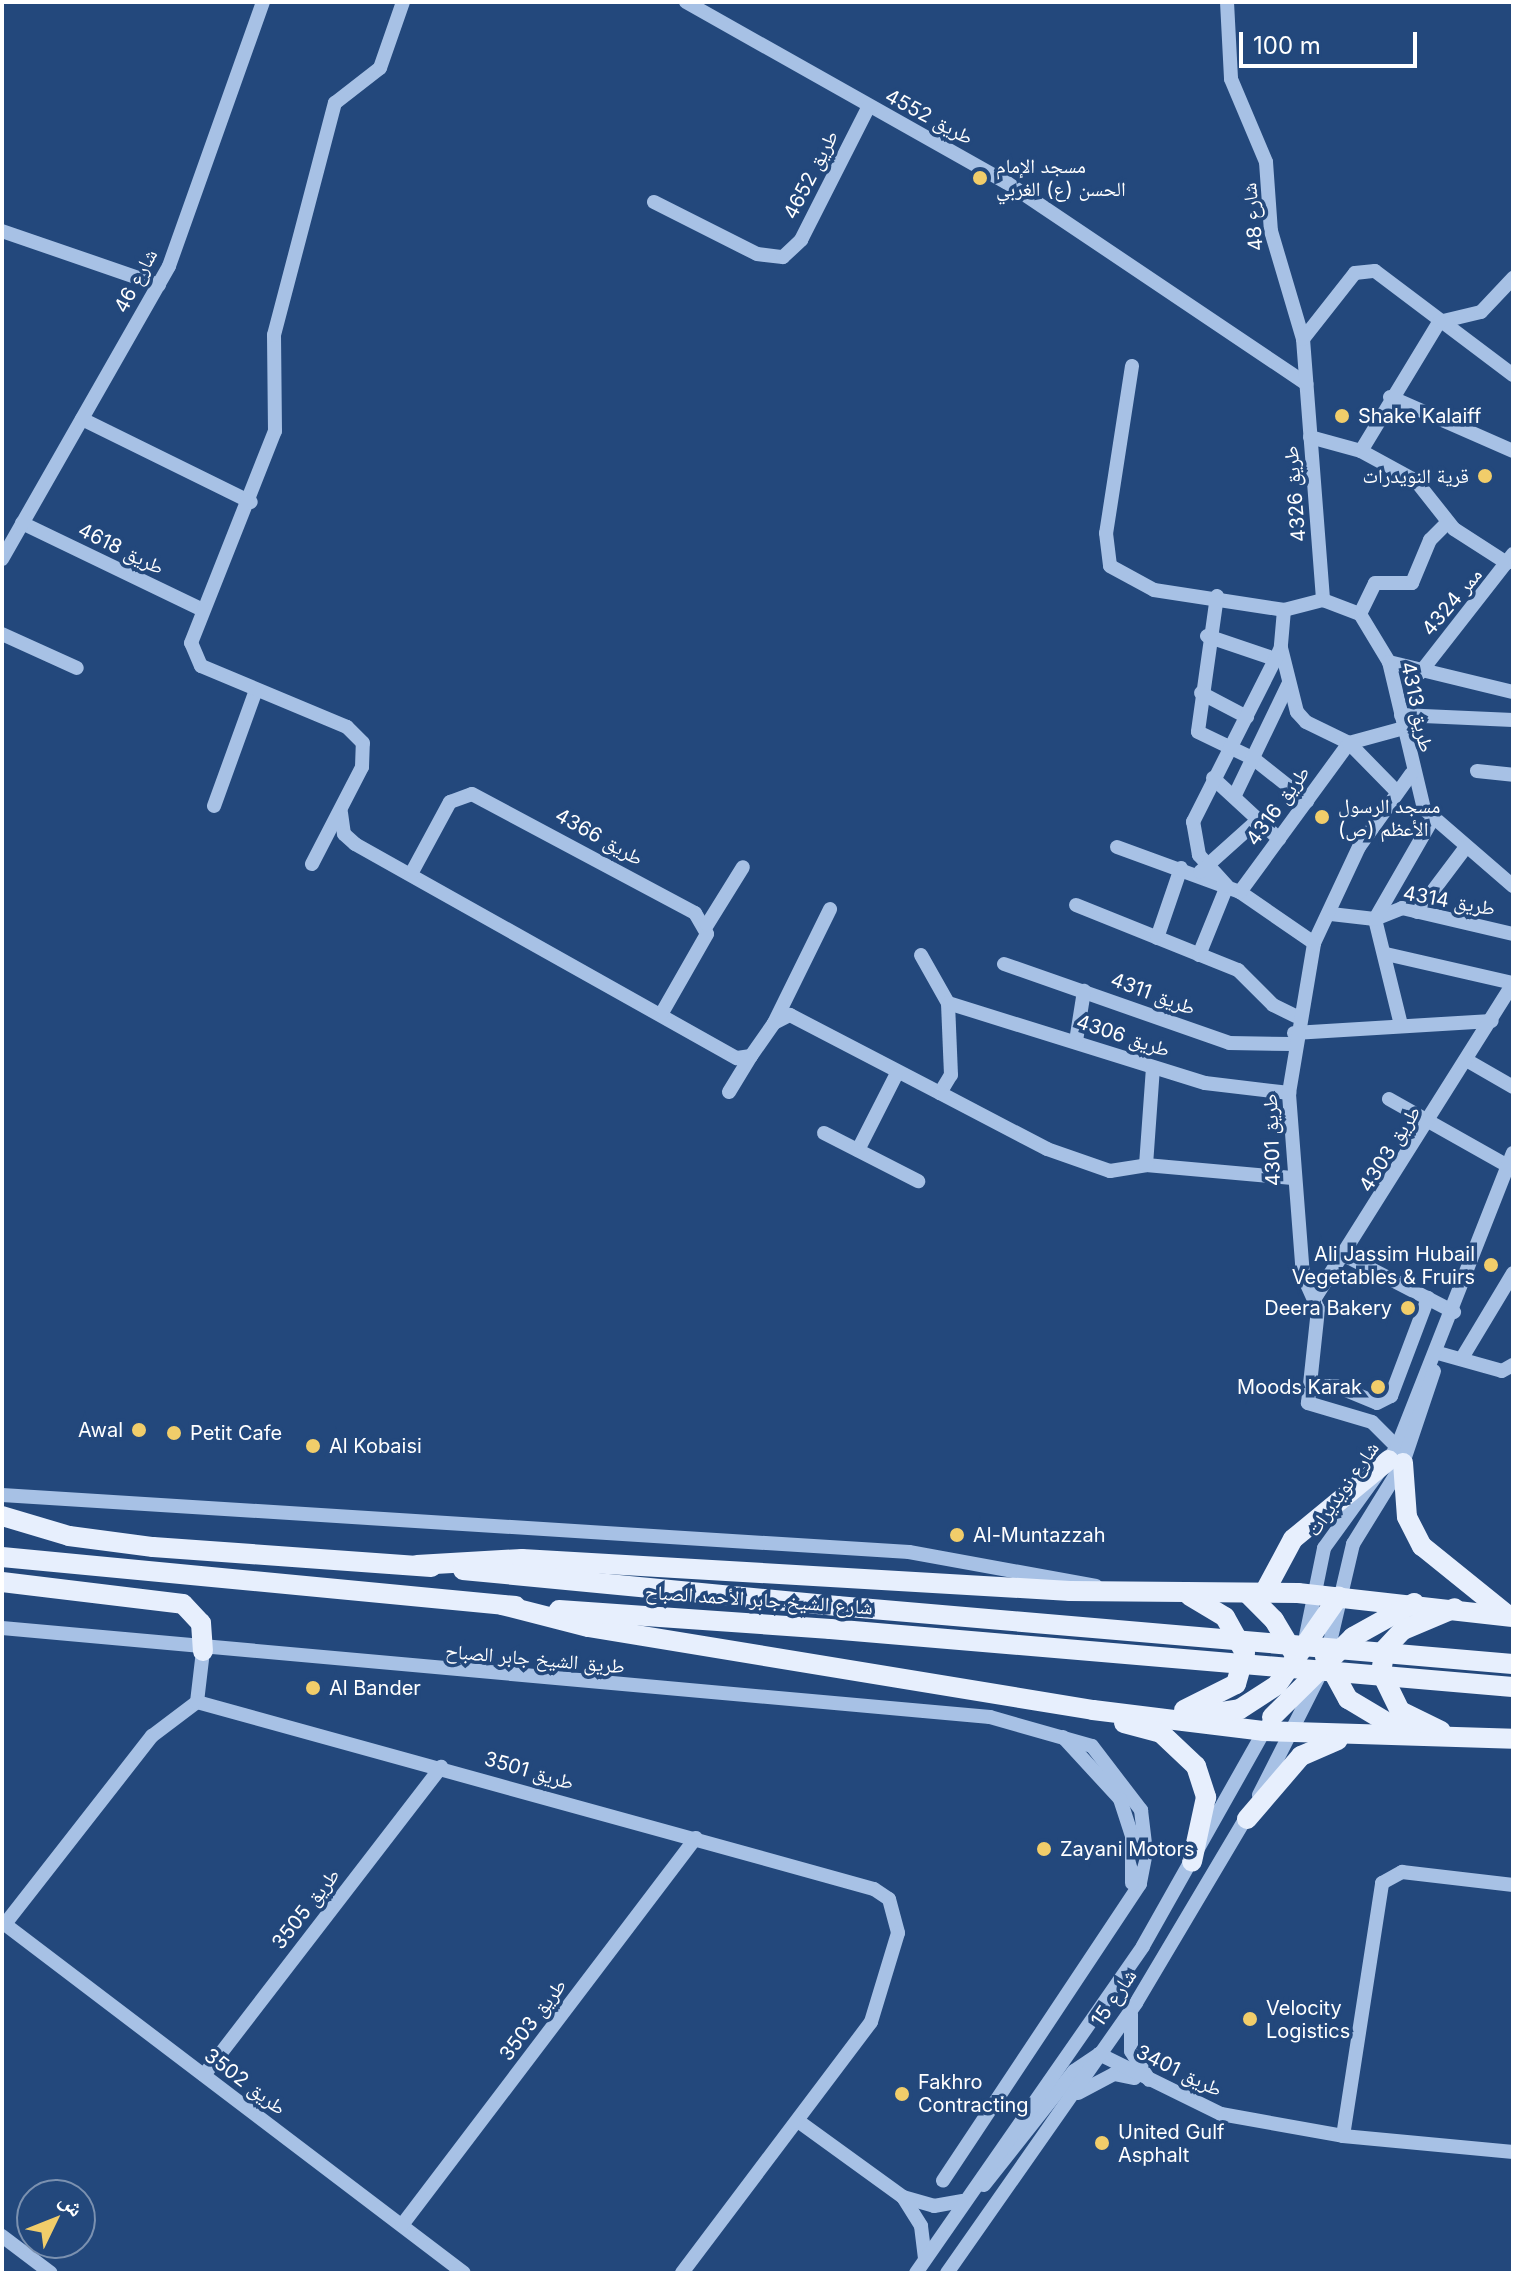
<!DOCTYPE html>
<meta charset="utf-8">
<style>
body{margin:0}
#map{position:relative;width:1515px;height:2275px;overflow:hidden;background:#23487c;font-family:Inter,"Noto Naskh Arabic",sans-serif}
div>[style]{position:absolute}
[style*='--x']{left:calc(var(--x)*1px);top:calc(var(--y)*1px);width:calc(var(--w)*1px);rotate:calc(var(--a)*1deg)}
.minor>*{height:14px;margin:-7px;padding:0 7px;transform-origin:7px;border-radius:7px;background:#a7c1e5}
.major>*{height:20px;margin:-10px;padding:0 10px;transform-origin:10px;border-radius:10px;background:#e7effd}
.major-bridge>*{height:20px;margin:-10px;padding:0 10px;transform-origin:10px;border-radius:10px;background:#e7effd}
.dots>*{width:22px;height:22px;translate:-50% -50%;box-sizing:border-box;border:4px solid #23487c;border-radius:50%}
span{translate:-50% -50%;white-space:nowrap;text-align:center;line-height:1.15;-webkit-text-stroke:7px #23487c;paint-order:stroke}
.street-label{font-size:20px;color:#fff}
.poi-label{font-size:20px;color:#fff}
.left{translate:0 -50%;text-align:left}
.right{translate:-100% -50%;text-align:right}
.frame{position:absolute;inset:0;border:4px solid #fff;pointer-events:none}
.north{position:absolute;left:16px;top:2179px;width:80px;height:80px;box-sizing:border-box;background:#23487c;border:2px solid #7b91b0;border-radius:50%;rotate:47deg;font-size:22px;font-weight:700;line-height:32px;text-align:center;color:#fff}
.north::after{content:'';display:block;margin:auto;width:28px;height:36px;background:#f1cd6a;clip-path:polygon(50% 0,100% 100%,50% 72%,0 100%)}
.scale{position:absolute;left:1239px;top:32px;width:178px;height:36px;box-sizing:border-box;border:4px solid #fff;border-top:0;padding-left:10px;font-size:24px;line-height:28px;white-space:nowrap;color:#fff;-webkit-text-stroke:6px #23487c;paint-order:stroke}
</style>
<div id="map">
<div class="minor">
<div style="--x:686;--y:2;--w:367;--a:29.4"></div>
<div style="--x:1006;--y:182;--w:362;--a:33.9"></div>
<div style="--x:1227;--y:2;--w:77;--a:87"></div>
<div style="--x:1231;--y:79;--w:90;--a:67.1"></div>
<div style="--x:1266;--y:162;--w:69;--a:85.9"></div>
<div style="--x:1271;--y:231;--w:113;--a:73.5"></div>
<div style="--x:1303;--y:339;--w:262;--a:85.6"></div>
<div style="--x:654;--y:202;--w:115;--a:26.8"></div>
<div style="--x:757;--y:254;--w:26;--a:7"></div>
<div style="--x:783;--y:257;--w:25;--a:-43"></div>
<div style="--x:801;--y:240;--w:148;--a:-63.1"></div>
<div style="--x:2;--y:231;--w:166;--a:19"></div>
<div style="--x:1439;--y:322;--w:43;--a:-13.4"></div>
<div style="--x:1481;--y:312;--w:47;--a:-46.7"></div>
<div style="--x:1303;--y:339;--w:84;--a:-51.8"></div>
<div style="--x:1355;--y:273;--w:20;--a:-6"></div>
<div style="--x:1375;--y:271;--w:173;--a:37"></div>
<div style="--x:1132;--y:366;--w:169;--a:98.8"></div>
<div style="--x:1106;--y:533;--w:33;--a:83"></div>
<div style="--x:1110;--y:566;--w:50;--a:28.6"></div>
<div style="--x:1154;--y:590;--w:132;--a:8.7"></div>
<div style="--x:1284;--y:610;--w:40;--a:-14.4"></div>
<div style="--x:1323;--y:600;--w:40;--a:21"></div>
<div style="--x:1360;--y:614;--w:56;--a:58.9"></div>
<div style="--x:1389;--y:662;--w:151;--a:76.6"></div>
<div style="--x:1424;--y:809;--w:118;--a:40.9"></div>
<div style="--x:1390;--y:397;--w:134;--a:23.7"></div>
<div style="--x:82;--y:419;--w:188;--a:26.2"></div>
<div style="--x:1310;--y:437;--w:53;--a:15.4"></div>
<div style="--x:1361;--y:451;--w:63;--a:28.6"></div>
<div style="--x:1416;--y:481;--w:61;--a:51.6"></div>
<div style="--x:1454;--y:529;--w:63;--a:32.7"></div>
<div style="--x:1361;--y:451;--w:151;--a:-58.8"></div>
<div style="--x:22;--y:523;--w:201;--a:25.7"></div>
<div style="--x:2;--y:559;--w:337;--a:-60.3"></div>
<div style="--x:169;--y:266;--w:280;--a:-70.4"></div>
<div style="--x:1217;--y:596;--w:137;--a:98"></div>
<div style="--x:1198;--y:732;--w:62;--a:25.7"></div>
<div style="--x:1254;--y:759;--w:68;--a:38.4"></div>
<div style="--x:1284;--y:610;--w:38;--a:95"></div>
<div style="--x:1281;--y:648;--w:66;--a:76"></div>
<div style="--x:1297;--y:712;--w:13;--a:48"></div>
<div style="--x:1306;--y:722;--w:48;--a:26"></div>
<div style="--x:1349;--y:743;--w:57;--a:-15.3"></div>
<div style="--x:1360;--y:614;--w:34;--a:-64"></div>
<div style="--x:1375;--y:583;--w:37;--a:0"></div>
<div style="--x:1412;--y:583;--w:47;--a:-67.3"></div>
<div style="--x:1430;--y:540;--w:24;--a:-45"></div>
<div style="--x:2;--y:634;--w:82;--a:24.4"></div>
<div style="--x:1207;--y:636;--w:72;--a:18.7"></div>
<div style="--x:1389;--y:662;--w:128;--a:13.6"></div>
<div style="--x:1420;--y:673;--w:151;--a:-52"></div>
<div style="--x:1201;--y:693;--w:52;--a:27.6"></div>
<div style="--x:1401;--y:715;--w:112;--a:2.6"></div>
<div style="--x:1477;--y:771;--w:36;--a:6"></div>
<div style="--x:1213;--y:778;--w:90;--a:42.7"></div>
<div style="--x:1235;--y:795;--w:124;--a:-64.3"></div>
<div style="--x:214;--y:806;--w:123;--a:-70.1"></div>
<div style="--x:341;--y:813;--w:21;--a:82"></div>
<div style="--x:344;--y:834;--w:15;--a:42"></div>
<div style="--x:355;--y:844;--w:438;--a:29.3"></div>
<div style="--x:737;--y:1058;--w:14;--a:-8"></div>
<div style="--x:751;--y:1056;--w:40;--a:-55.1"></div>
<div style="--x:774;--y:1023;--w:18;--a:-27"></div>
<div style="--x:790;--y:1015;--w:169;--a:27.5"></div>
<div style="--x:940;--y:1093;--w:21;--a:-59"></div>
<div style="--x:951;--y:1075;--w:72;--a:-92.4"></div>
<div style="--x:948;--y:1003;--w:55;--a:-119.4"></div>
<div style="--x:1117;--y:847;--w:131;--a:20.1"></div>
<div style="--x:1240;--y:892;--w:90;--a:34.6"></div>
<div style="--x:312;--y:864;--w:109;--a:-62.7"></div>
<div style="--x:362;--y:767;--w:24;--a:-88"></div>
<div style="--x:363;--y:743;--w:23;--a:-135"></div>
<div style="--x:347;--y:727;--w:158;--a:-157.3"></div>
<div style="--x:201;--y:666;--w:25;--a:-113"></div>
<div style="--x:191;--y:643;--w:228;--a:-68.4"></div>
<div style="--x:275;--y:431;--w:96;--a:-90.6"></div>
<div style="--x:274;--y:335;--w:240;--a:-75.3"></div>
<div style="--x:335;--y:103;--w:57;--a:-37.9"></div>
<div style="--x:380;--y:68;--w:70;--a:-70.8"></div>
<div style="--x:1200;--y:872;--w:79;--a:-41.9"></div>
<div style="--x:411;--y:874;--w:82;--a:-61.6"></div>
<div style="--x:450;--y:802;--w:23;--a:-20"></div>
<div style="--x:472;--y:794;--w:253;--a:28.1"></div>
<div style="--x:695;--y:913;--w:24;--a:60"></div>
<div style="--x:707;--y:934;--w:91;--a:119.7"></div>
<div style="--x:1240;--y:892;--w:185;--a:-53.8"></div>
<div style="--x:1349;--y:743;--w:66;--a:45.6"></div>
<div style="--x:1076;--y:905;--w:175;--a:21.9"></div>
<div style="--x:1238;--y:970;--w:49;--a:45"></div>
<div style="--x:1273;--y:1005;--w:25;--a:26"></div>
<div style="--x:1417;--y:912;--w:81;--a:-53"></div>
<div style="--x:1331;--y:914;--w:44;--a:6.5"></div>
<div style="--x:1375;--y:919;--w:29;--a:-22"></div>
<div style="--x:1402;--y:908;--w:114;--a:13.2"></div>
<div style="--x:707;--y:925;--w:68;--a:-58.2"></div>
<div style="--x:1157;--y:938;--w:74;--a:-71.1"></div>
<div style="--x:1386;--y:954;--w:130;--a:12.9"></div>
<div style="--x:1199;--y:955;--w:74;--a:-67.9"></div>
<div style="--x:1227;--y:886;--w:42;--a:-132.1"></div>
<div style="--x:1199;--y:855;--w:34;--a:-100"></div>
<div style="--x:1193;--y:822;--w:195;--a:-63.2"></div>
<div style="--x:1004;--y:964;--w:238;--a:19.3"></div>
<div style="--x:1229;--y:1043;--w:63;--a:0.9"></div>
<div style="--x:948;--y:1003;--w:269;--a:17.3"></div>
<div style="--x:1205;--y:1083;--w:85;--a:6.8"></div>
<div style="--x:774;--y:1023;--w:127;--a:-63.8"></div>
<div style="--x:1401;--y:1025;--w:109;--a:-103.8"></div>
<div style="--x:1375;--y:919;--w:114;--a:-60.1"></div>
<div style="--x:1294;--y:1033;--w:198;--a:-3.5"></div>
<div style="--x:1076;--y:1041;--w:51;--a:-80.9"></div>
<div style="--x:1468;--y:1061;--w:52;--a:30"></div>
<div style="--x:729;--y:1092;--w:42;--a:-58.6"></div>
<div style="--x:940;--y:1093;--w:121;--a:27.6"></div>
<div style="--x:1047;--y:1149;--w:67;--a:19.2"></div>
<div style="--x:1110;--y:1171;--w:36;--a:-9"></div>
<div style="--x:1146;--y:1165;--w:147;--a:5.1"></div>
<div style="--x:1389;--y:1099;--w:137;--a:29.4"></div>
<div style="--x:824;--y:1133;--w:106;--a:27.1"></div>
<div style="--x:858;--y:1150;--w:84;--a:-63.1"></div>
<div style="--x:1146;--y:1165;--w:97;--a:-85.9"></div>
<div style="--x:1344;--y:1255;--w:124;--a:27.4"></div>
<div style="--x:1315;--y:1298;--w:371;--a:-57.8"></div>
<div style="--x:1438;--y:1353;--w:66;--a:15.7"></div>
<div style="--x:1502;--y:1371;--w:13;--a:-29"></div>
<div style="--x:1462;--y:1358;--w:99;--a:-59"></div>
<div style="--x:1310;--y:1386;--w:26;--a:0"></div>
<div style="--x:1336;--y:1386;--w:44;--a:22.5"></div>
<div style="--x:1377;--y:1403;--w:16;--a:-27"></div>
<div style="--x:1391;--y:1396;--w:105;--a:-69.3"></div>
<div style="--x:1397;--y:1447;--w:35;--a:-135"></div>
<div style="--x:1372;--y:1422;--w:67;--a:-163.5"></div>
<div style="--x:1308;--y:1403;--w:95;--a:-83.9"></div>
<div style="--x:1318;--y:1309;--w:36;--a:-114"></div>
<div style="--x:1303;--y:1276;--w:184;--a:-94.4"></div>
<div style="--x:1289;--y:1093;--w:152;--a:-80.5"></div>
<div style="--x:1314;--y:943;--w:106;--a:-64.9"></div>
<div style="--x:1359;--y:847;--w:90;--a:-54.5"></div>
<div style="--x:2;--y:1495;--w:909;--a:3.6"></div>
<div style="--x:909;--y:1552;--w:190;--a:10.3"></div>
<div style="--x:2;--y:1628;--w:992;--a:5.15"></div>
<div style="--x:990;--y:1717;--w:106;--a:15.9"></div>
<div style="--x:1092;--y:1746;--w:81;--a:52.6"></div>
<div style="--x:1141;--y:1810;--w:42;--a:83.2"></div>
<div style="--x:1146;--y:1852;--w:33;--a:101"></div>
<div style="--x:1140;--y:1884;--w:356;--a:123.6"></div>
<div style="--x:1306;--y:1636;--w:90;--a:-78.4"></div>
<div style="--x:1324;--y:1548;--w:125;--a:-54.1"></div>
<div style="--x:1397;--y:1447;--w:316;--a:-68.5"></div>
<div style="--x:1327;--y:1655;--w:114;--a:-76.8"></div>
<div style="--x:1353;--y:1544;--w:95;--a:-58.3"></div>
<div style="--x:1403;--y:1463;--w:97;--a:-71.4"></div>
<div style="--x:197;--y:1702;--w:51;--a:-83.3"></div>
<div style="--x:1063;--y:1737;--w:84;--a:47.4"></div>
<div style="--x:1120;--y:1799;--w:40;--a:72"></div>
<div style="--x:1132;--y:1837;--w:46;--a:90"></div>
<div style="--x:1259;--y:1795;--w:136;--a:-63.2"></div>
<div style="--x:2;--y:1922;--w:580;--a:37.23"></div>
<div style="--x:5;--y:1924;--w:239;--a:-52"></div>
<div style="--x:152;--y:1736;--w:56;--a:-37.1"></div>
<div style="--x:197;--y:1702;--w:702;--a:15.44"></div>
<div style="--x:874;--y:1889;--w:18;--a:34"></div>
<div style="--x:889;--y:1899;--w:35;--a:75"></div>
<div style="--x:898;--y:1933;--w:93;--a:106.9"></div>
<div style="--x:871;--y:2022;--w:314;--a:127"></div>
<div style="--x:1131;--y:2014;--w:37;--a:90"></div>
<div style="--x:1131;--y:2051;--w:34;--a:58"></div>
<div style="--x:204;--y:2075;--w:389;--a:-52.4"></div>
<div style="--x:1078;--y:2093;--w:41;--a:-27.8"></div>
<div style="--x:1114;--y:2074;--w:21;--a:11"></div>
<div style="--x:798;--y:2121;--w:130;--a:35.9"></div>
<div style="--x:903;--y:2197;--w:32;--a:16"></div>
<div style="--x:934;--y:2206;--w:29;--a:-10"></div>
<div style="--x:1343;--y:2136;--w:256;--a:-81.2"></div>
<div style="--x:1382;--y:1883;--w:23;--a:-29"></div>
<div style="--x:1402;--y:1872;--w:112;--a:6.7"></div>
<div style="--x:984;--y:2185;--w:145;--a:-51.7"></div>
<div style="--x:1074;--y:2071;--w:30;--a:-34"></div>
<div style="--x:1099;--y:2054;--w:136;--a:26.2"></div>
<div style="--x:1221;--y:2114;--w:124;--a:10.2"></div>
<div style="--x:1343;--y:2136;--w:171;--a:5.4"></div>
<div style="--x:903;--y:2197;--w:34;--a:58"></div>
<div style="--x:921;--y:2226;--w:33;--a:83"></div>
<div style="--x:402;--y:2225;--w:486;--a:-52.8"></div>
<div style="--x:2;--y:2236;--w:61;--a:37.1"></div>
<div style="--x:916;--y:2273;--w:398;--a:-55.2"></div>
<div style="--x:1143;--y:1946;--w:255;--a:-60.6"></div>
<div style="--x:947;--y:2273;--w:330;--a:-55"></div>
<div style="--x:1136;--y:2003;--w:221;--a:-59.3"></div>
</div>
<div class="major">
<div style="--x:1403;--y:1463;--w:54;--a:85.8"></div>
<div style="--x:1407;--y:1517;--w:33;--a:63"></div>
<div style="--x:1422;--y:1546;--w:107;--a:38.9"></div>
<div style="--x:2;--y:1516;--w:70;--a:16.6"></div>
<div style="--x:69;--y:1536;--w:85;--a:7.5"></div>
<div style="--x:153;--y:1547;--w:279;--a:4.1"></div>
<div style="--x:2;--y:1557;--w:516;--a:5.45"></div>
<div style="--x:417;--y:1565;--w:105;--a:-3.3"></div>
<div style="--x:522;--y:1559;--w:549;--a:3.34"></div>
<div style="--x:1070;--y:1591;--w:228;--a:0.5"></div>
<div style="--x:1298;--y:1593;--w:216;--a:6.4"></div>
<div style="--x:463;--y:1570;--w:376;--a:5.5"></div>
<div style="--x:2;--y:1582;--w:182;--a:6.9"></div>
<div style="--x:183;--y:1604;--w:26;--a:47"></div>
<div style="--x:201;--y:1623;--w:28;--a:86"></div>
<div style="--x:1247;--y:1593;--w:38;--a:45"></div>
<div style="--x:1274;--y:1620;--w:43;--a:59.3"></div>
<div style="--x:1264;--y:1593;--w:61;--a:-61.8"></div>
<div style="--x:1293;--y:1539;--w:124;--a:-39.5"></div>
<div style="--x:502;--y:1605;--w:89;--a:14.3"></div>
<div style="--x:588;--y:1627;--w:512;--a:9.33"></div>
<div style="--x:1093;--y:1710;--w:171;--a:7"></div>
<div style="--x:1263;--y:1731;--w:250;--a:1.8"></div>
<div style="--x:559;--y:1610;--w:272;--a:4"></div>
<div style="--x:1325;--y:1657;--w:48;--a:61.3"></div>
<div style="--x:1348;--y:1699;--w:66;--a:30.8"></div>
<div style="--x:1184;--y:1710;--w:58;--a:-26.6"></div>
<div style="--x:1236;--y:1684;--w:32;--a:-74"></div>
<div style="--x:1245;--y:1653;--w:41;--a:-119.1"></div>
<div style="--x:1225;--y:1617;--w:41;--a:-149"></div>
<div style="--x:1203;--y:1715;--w:37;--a:-9"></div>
<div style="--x:1240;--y:1709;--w:44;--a:-33"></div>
<div style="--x:1277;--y:1685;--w:108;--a:-55.1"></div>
<div style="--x:1272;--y:1717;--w:114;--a:-44.6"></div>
<div style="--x:1353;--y:1637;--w:70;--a:-29.1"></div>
<div style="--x:1124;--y:1723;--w:38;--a:15"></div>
<div style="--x:1161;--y:1733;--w:48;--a:43.3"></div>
<div style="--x:1196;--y:1766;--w:33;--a:72"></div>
<div style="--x:1206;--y:1797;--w:66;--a:102.2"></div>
<div style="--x:1441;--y:1731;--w:46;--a:-154"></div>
<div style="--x:1400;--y:1711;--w:43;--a:-116"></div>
<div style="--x:1381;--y:1672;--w:23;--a:-80"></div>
<div style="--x:1385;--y:1649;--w:26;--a:-47"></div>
<div style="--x:1403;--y:1630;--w:56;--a:-22.9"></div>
<div style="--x:1247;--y:1819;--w:83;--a:-49.4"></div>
<div style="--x:1301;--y:1756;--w:40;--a:-23.4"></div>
</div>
<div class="major-bridge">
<div style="--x:837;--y:1606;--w:678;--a:4.9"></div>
<div style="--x:830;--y:1629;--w:685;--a:4.85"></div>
</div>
<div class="dots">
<div style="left:980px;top:178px;background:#f1cd6a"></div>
<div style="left:1342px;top:416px;background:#f1cd6a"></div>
<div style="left:1485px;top:476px;background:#f1cd6a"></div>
<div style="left:1322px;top:817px;background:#f1cd6a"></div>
<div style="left:1491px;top:1265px;background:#f1cd6a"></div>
<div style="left:1408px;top:1308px;background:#f1cd6a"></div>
<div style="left:1378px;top:1387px;background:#f1cd6a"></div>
<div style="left:139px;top:1430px;background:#f1cd6a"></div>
<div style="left:174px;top:1433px;background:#f1cd6a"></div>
<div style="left:313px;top:1446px;background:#f1cd6a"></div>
<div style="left:957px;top:1535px;background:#f1cd6a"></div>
<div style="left:313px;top:1688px;background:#f1cd6a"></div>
<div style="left:1044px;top:1849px;background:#f1cd6a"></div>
<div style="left:1250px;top:2019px;background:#f1cd6a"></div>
<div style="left:902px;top:2094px;background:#f1cd6a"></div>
<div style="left:1102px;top:2143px;background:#f1cd6a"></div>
</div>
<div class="street-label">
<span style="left:929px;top:117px;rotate:28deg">طريق 4552</span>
<span style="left:811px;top:175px;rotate:-63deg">طريق 4652</span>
<span style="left:1253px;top:217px;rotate:-96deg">شارع 48</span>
<span style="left:136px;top:281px;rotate:-62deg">شارع 46</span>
<span style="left:1295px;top:494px;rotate:-95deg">طريق 4326</span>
<span style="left:121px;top:549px;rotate:26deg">طريق 4618</span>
<span style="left:1452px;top:602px;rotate:-50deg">ممر 4324</span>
<span style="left:1417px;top:707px;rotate:78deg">طريق 4313</span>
<span style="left:1278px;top:806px;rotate:-54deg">طريق 4316</span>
<span style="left:599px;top:837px;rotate:29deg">طريق 4366</span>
<span style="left:1449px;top:901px;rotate:10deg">طريق 4314</span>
<span style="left:1153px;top:994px;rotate:20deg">طريق 4311</span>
<span style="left:1123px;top:1036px;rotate:18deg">طريق 4306</span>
<span style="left:1272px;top:1140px;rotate:-92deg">طريق 4301</span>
<span style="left:1390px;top:1149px;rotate:-58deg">طريق 4303</span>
<span style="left:1343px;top:1489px;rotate:-55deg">شارع نويديرات</span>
<span style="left:759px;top:1600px;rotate:4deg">شارع الشيخ جابر الأحمد الصباح</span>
<span style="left:535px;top:1659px;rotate:5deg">طريق الشيخ جابر الصباح</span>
<span style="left:529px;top:1771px;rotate:16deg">طريق 3501</span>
<span style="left:306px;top:1909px;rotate:-52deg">طريق 3505</span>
<span style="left:1114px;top:1998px;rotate:-56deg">شارع 15</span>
<span style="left:533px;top:2020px;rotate:-53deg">طريق 3503</span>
<span style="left:1179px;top:2071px;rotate:26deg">طريق 3401</span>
<span style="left:245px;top:2082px;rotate:37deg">طريق 3502</span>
</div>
<div class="poi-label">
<span class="left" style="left:996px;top:178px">مسجد الإمام<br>الحسن (ع) الغربي</span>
<span class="left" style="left:1358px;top:416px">Shake Kalaiff</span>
<span class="right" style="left:1469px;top:476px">قرية النويدرات</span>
<span class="left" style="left:1338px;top:818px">مسجد الرسول<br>الأعظم (ص)</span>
<span class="right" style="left:1475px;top:1266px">Ali Jassim Hubail<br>Vegetables &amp; Fruirs</span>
<span class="right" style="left:1392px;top:1308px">Deera Bakery</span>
<span class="right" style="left:1362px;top:1387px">Moods Karak</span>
<span class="right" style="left:123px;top:1430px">Awal</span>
<span class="left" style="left:190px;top:1433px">Petit Cafe</span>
<span class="left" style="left:329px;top:1446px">Al Kobaisi</span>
<span class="left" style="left:973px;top:1535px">Al-Muntazzah</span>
<span class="left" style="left:329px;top:1688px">Al Bander</span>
<span class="left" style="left:1060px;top:1849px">Zayani Motors</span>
<span class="left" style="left:1266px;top:2020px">Velocity<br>Logistics</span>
<span class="left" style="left:918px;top:2094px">Fakhro<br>Contracting</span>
<span class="left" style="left:1118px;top:2144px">United Gulf<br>Asphalt</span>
</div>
<div class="frame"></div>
<div class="north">ش</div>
<div class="scale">100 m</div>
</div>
